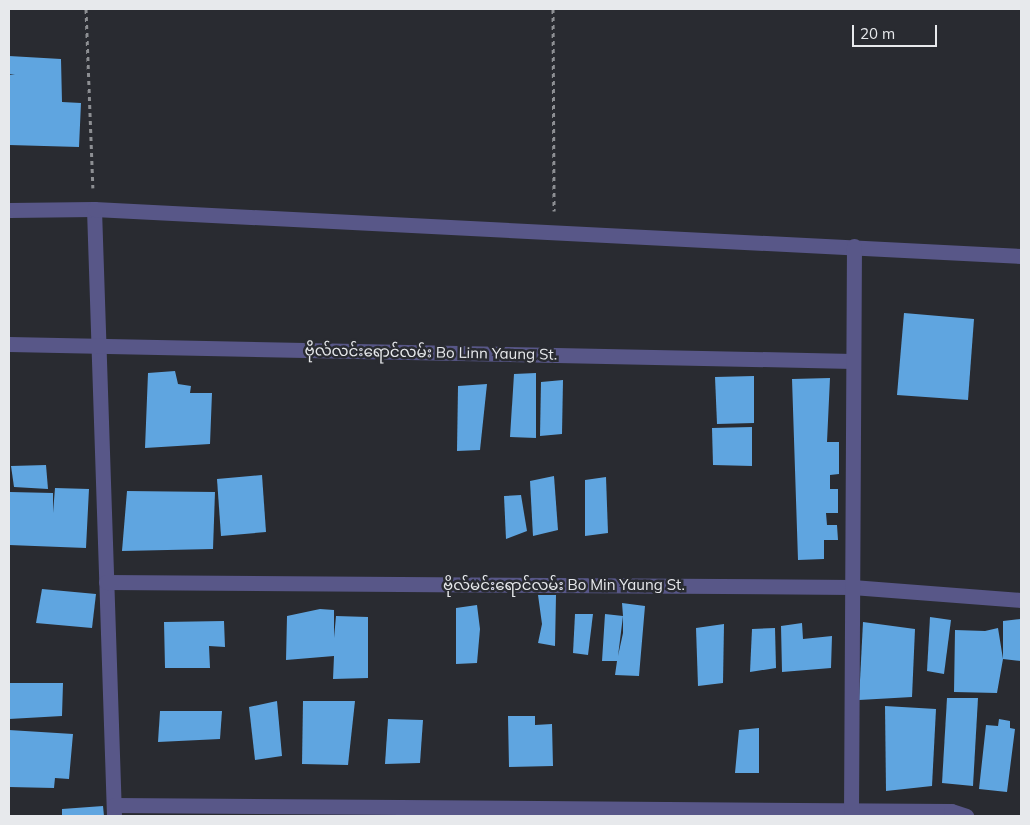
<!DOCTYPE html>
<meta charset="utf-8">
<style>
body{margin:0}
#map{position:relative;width:1030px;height:825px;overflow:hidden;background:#292b31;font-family:Mulish,"Noto Sans Myanmar",sans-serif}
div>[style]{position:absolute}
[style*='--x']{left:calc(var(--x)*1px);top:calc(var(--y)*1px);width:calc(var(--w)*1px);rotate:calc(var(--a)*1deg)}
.building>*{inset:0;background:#5fa5e0}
.path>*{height:3px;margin-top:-1.5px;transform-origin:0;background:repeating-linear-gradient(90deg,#8d8f93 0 4px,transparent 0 8px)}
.minor>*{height:15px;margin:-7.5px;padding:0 7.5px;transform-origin:7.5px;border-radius:7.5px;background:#585788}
span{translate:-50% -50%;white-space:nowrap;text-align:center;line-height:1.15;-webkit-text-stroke:5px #292b31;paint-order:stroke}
.street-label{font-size:15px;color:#e7e9ec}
.frame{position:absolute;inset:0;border:10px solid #e7e9ec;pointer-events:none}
.scale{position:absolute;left:852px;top:25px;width:85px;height:22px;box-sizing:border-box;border:2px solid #e7e9ec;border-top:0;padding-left:6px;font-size:15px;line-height:18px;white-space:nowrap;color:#e7e9ec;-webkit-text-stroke:4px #292b31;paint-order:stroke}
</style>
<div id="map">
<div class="building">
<div style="clip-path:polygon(9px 56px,61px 59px,62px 102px,81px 103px,79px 147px,9px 145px,9px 75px,15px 75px,9px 74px)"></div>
<div style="clip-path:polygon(904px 313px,974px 319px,968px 400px,897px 395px)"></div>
<div style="clip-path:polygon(175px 371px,178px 384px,191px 386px,190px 393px,212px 393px,210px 444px,145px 448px,148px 373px)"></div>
<div style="clip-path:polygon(536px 373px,536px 438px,510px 437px,514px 374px)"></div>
<div style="clip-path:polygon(754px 376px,754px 423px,717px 424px,715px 377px)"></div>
<div style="clip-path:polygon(830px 378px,827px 442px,839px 442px,839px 474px,830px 475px,830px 489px,838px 489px,838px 513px,826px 513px,827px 525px,837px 525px,838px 540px,824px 540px,824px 559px,798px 560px,792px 379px)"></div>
<div style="clip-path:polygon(563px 380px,562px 434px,540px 436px,541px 382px)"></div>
<div style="clip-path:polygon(487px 384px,480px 450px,457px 451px,458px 386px)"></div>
<div style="clip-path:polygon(752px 427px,752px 466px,713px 465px,712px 428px)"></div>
<div style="clip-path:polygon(46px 465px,48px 489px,14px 487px,11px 466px)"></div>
<div style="clip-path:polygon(262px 475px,266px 532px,221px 536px,217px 479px)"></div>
<div style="clip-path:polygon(554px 476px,558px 530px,533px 536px,530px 481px)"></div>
<div style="clip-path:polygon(606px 477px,608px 533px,585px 536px,585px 480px)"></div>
<div style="clip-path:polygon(55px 488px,89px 489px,86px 548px,9px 545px,10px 492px,53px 493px,53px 513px)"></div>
<div style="clip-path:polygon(127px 491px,215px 492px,213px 549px,122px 551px)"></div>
<div style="clip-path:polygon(521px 495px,527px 531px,506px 539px,504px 496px)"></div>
<div style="clip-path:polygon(42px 589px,96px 594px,92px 628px,36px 623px)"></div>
<div style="clip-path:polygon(538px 595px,556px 595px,555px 646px,538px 643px,542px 624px)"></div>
<div style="clip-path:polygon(622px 603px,645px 606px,639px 676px,615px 675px,617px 661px,602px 661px,605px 614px,623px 616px,618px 656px,623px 633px,623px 616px)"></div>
<div style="clip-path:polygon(477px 605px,480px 629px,477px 663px,456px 664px,456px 608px)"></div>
<div style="clip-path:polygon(320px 609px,334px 610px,334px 638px,336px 616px,368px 617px,368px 678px,333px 679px,334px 656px,286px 660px,287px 616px)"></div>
<div style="clip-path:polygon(575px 614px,593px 614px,588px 655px,573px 653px)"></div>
<div style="clip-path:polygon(930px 617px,951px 620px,944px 674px,927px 671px)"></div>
<div style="clip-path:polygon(1021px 619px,1021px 661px,1003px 659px,1003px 621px)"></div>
<div style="clip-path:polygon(224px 621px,225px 647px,209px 646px,210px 668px,165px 668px,164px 622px)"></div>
<div style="clip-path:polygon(863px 622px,915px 629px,912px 697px,859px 700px)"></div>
<div style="clip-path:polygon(802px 623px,803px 639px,832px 636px,831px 668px,782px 672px,781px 626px)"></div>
<div style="clip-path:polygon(724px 624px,723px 683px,698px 686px,696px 628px)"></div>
<div style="clip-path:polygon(775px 628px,776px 668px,750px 672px,752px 629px)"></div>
<div style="clip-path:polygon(998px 628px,1003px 659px,997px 693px,954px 692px,955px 630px,985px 631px)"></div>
<div style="clip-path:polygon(9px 683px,63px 683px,62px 716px,9px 719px)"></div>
<div style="clip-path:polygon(947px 698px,978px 698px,973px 786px,942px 783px)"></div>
<div style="clip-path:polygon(277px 701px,282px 756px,255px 760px,249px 707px)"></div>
<div style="clip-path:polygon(303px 701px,355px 701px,348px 765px,302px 764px)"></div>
<div style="clip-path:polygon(885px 706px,936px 709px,932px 786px,886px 791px)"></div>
<div style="clip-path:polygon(160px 711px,222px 711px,220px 739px,158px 742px)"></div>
<div style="clip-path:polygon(508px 716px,535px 716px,535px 725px,552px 724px,553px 766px,509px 767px)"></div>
<div style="clip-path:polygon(388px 719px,423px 720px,420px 763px,385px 764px)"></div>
<div style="clip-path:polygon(999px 719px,1010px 721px,1010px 728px,1015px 729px,1007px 792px,979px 789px,986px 725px,998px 726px)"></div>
<div style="clip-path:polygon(759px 728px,759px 773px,735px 773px,739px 730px)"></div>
<div style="clip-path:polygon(9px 730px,73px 734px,69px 779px,55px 778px,54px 788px,9px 787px)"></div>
<div style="clip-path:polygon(103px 806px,104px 816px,62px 816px,62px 809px)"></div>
</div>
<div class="path">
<div style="--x:86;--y:9;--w:179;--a:87.8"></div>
<div style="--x:553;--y:9;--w:202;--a:89.7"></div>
</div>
<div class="minor">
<div style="--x:94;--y:209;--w:607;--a:88.11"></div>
<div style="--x:9;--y:210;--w:85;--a:-0.7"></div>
<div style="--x:94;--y:209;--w:928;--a:2.9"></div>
<div style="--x:9;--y:344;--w:844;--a:1.15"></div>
<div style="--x:106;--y:582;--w:746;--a:0.38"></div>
<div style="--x:852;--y:587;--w:169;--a:4.4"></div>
<div style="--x:114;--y:805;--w:837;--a:0.41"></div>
<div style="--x:951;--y:811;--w:16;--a:18"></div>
<div style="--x:851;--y:816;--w:570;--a:-89.7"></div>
</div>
<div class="street-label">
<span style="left:431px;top:352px;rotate:1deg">ဗိုလ်လင်းရောင်လမ်း Bo Linn Yaung St.</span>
<span style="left:564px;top:585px">ဗိုလ်မင်းရောင်လမ်း Bo Min Yaung St.</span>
</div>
<div class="frame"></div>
<div class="scale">20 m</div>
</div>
